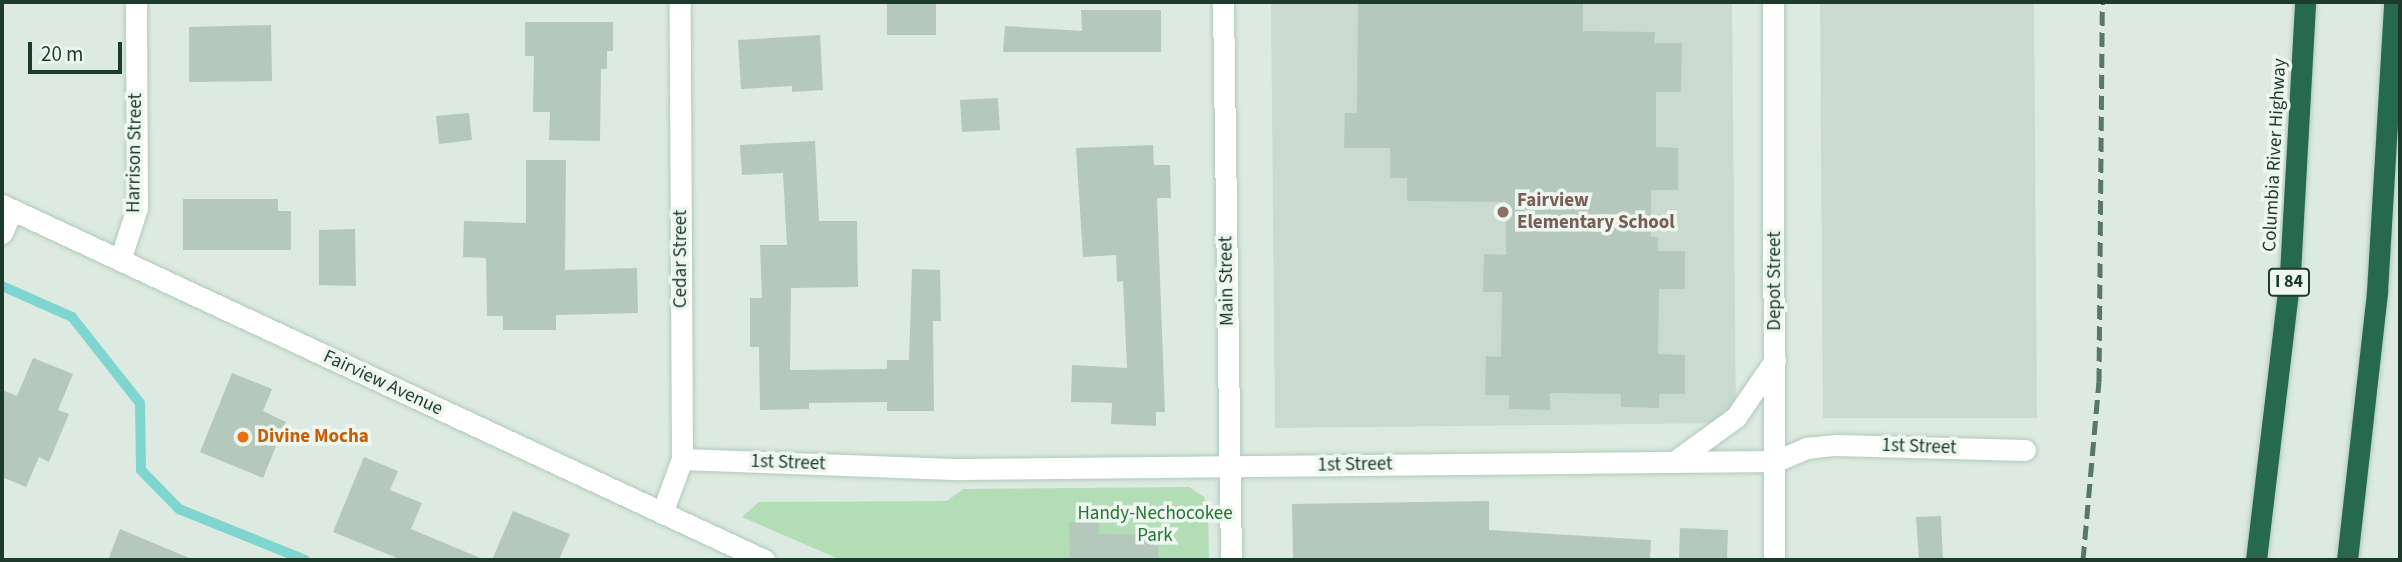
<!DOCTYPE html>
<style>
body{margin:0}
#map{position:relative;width:2402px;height:562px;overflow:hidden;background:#ddeae1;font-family:"Source Sans 3",sans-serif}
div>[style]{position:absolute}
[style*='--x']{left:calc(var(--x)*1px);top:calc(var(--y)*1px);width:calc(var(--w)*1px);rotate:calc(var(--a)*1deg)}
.built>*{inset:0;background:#cbdad0}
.green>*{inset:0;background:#b3deb5}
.stream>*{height:10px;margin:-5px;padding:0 5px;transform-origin:5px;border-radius:5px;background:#7fd5cf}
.building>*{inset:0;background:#b5c8bc}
.roads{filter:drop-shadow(0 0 2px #afcbbb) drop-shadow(0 0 2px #afcbbb)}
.street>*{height:21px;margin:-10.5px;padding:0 10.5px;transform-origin:10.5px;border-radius:10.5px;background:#fff}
.secondary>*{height:21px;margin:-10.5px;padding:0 10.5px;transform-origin:10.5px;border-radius:10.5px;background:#fff}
.highway>*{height:21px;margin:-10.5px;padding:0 10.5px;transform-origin:10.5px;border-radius:10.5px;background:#27694d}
.rail>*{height:5px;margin-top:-2.5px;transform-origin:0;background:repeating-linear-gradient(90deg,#577767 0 14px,transparent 0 21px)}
.dots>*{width:19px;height:19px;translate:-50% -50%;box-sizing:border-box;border:4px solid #edf7f0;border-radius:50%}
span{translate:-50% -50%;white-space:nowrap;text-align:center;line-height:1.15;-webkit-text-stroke:7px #edf7f0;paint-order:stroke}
.shield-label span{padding:2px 5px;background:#edf7f0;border:2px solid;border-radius:5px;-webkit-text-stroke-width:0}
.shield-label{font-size:18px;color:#1d3b2c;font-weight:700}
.street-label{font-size:19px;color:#1d3b2c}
.education-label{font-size:19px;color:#785e54;font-weight:700}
.left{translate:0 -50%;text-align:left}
.food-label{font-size:19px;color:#c56008;font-weight:700}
.park-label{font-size:19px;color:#257432}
.frame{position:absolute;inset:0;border:4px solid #1d3b2c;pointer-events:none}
.scale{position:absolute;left:28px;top:42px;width:94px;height:32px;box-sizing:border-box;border:4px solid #1d3b2c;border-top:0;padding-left:9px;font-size:21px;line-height:24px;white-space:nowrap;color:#1d3b2c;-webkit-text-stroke:5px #edf7f0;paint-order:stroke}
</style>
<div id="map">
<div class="built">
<div style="clip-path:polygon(1271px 2px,1732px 2px,1736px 423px,1275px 428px)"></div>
<div style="clip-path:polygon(1820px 2px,2034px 2px,2037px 418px,1823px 418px)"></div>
</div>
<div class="green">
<div style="clip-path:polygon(1189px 487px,1204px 497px,1208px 506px,1209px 560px,841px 560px,742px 517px,759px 502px,947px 501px,963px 489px)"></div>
</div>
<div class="stream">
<div style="--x:2;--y:286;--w:77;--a:23.9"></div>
<div style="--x:72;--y:317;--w:110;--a:51.7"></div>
<div style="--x:140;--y:403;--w:67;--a:89.1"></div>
<div style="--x:141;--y:470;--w:54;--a:45.7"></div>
<div style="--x:179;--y:509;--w:136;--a:22"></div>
</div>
<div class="building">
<div style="clip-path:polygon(887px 2px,936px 2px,936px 35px,887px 35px)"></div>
<div style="clip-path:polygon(1358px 2px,1583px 2px,1583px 31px,1655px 32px,1654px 43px,1682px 43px,1681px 92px,1656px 92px,1656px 147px,1678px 148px,1678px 190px,1651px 190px,1651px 237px,1658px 237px,1658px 251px,1685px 251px,1685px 289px,1659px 289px,1658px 354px,1685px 355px,1685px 394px,1659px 394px,1659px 408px,1621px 407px,1621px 394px,1550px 393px,1550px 410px,1509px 409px,1509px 395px,1485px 395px,1486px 356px,1501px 357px,1502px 292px,1483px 292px,1484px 254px,1506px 255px,1506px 202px,1407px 201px,1407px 178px,1390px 178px,1390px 148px,1344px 148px,1345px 113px,1357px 113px)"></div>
<div style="clip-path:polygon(1081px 10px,1161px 10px,1161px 52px,1003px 52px,1005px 26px,1082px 31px)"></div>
<div style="clip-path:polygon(525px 22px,613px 22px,613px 51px,607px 51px,607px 69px,601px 69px,600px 141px,549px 140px,550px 112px,533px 112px,534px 56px,525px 56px)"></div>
<div style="clip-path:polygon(271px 25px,272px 81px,189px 82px,189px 27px)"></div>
<div style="clip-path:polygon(820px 35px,823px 90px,792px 92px,792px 86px,741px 89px,738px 40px)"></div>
<div style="clip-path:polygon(998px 98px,1000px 130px,962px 132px,960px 100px)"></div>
<div style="clip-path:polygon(469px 113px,472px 140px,439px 144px,436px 116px)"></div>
<div style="clip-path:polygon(815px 141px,819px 221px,857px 221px,858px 287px,791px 288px,790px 370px,887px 369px,887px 360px,909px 360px,912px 269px,940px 270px,941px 321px,933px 321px,934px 411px,887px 411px,887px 402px,809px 403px,809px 409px,760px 410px,759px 347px,750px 347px,750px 298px,762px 298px,760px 245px,787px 245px,783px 173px,742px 175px,740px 145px)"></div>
<div style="clip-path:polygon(1153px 145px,1154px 165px,1170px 165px,1171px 198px,1157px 198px,1165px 412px,1156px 412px,1156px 426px,1111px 424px,1112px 403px,1071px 402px,1072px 365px,1127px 368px,1123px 281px,1117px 282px,1116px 255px,1083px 257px,1076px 148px)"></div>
<div style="clip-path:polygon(526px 160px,566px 160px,565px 270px,637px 268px,638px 313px,556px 315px,556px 330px,503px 330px,503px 316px,487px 316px,486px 258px,463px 257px,464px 221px,526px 223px)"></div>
<div style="clip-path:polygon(183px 199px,278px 199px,278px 211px,291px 211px,291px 250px,183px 250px)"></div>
<div style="clip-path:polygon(355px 229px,356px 286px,319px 285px,319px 230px)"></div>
<div style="clip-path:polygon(33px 358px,73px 374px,58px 410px,69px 414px,49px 462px,39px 457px,26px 487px,2px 477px,2px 390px,17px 396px)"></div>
<div style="clip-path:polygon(232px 373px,272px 389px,263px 411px,286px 422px,263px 478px,200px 452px)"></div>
<div style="clip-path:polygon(364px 457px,398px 471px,390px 490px,422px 503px,411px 529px,485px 560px,402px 560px,333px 532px)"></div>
<div style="clip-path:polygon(1489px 501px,1489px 530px,1651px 540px,1650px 560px,1293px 560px,1292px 504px)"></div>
<div style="clip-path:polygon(513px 511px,570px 534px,559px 560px,492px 560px)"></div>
<div style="clip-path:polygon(1941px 516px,1943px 560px,1919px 560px,1916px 517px)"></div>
<div style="clip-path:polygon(1069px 522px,1099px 522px,1099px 534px,1159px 535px,1158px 560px,1070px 560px)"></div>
<div style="clip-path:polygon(1680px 528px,1728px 530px,1727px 560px,1679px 560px)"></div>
<div style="clip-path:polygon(120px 529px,194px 560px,108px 560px)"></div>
</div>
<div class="roads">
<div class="street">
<div style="--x:1223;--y:2;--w:558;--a:89.18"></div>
<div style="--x:1773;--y:2;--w:558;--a:89.9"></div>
<div style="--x:2;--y:233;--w:25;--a:-67"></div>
<div style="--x:120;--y:260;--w:55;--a:-71.9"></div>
<div style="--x:137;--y:208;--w:206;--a:-90.3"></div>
<div style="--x:682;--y:459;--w:278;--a:2.1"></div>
<div style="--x:960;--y:469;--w:816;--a:-0.56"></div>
<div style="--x:1776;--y:461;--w:33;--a:-23"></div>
<div style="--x:1806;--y:448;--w:30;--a:-6"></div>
<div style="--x:1836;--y:445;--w:189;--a:1.5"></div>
<div style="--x:1674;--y:462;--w:77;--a:-36"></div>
<div style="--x:1736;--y:417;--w:69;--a:-55.6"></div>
<div style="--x:662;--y:513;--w:58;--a:-69.7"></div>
<div style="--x:682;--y:459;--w:457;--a:-90.3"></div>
</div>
<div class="secondary">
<div style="--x:2;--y:205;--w:841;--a:24.98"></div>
</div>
<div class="highway">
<div style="--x:2256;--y:560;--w:289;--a:-83.2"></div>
<div style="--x:2290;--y:273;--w:271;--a:-86.8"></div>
<div style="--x:2347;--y:560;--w:270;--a:-83.6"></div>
<div style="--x:2377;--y:292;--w:290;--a:-86.6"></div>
</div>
</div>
<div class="rail">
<div style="--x:2083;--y:560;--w:179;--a:-84.9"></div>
<div style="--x:2099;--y:382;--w:380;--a:-89.5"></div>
</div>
<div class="dots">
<div style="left:1503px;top:212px;background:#8d6e63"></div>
<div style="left:243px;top:437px;background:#e8710a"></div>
</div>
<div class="shield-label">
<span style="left:2289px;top:282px">I 84</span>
</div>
<div class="street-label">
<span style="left:135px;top:153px;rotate:-89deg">Harrison Street</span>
<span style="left:2275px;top:155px;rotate:-87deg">Columbia River Highway</span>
<span style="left:681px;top:259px;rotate:-90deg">Cedar Street</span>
<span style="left:1227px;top:281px;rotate:-91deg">Main Street</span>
<span style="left:1775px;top:281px;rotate:-90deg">Depot Street</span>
<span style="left:383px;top:383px;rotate:25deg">Fairview Avenue</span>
<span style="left:1919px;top:447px;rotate:2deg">1st Street</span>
<span style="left:788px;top:463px;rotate:2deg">1st Street</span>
<span style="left:1355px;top:465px;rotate:-1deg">1st Street</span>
</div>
<div class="education-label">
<span class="left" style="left:1517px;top:212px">Fairview<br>Elementary School</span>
</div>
<div class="food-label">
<span class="left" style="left:257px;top:437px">Divine Mocha</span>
</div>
<div class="park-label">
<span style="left:1155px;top:525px">Handy-Nechocokee<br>Park</span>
</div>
<div class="frame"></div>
<div class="scale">20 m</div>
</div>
